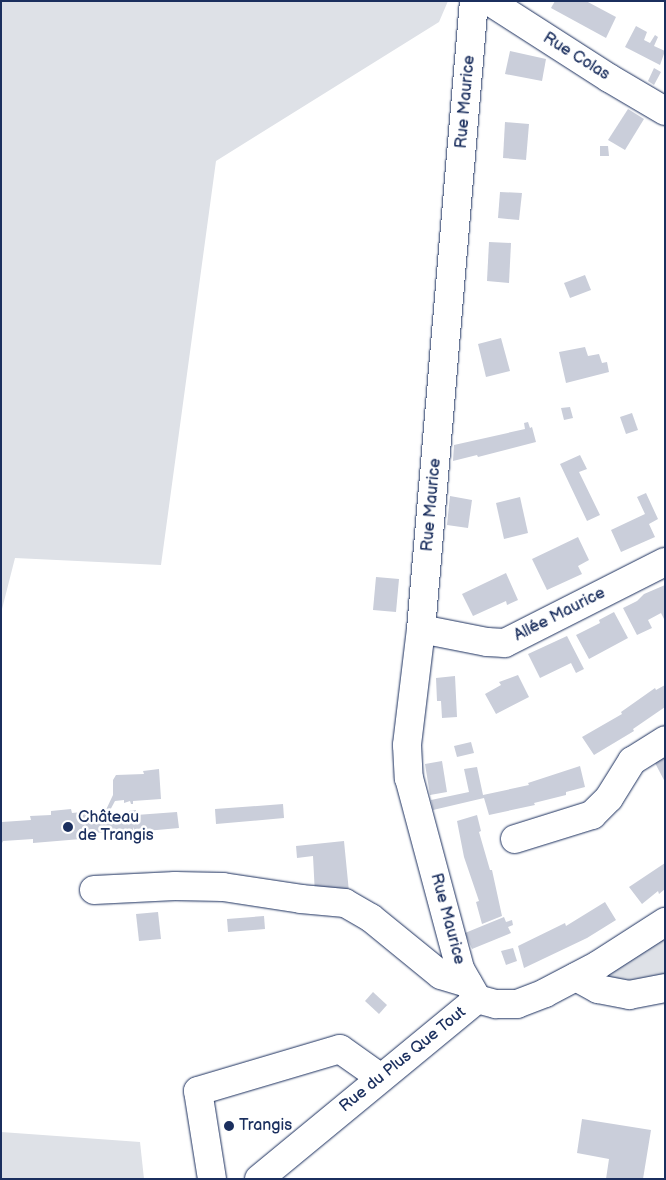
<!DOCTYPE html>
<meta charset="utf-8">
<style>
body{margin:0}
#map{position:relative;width:666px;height:1180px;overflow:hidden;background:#fff;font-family:"Balsamiq Sans",sans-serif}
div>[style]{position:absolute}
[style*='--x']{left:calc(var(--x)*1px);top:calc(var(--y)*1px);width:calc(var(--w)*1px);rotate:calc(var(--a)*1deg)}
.green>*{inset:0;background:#dee1e7}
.building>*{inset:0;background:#caceda}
.roads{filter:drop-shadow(0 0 1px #1b2f5e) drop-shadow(0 0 1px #1b2f5e)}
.minor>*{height:28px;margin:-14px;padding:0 14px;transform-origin:14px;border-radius:14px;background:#fff}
.dots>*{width:14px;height:14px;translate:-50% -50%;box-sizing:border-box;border:2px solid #fff;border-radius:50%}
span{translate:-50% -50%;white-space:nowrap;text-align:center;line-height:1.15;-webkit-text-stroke:5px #fff;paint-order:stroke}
.street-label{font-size:16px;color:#1b2f5e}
.poi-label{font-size:16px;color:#1b2f5e}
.left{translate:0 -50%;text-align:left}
.frame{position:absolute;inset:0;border:2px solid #1b2f5e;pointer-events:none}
</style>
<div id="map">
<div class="green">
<div style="clip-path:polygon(1px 1px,448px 1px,439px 22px,216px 161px,161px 565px,15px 558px,1px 613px)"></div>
<div style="clip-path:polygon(665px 926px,665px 981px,604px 985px,598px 970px)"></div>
<div style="clip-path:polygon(1px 1132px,140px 1142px,144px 1179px,1px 1179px)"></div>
</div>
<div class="building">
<div style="clip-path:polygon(555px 1px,586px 1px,616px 17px,606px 38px,551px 8px)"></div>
<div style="clip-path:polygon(636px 26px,647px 32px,644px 40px,650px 43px,655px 35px,658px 37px,654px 46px,665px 51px,660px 65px,625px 47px)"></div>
<div style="clip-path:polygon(510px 51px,546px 59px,542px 81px,505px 74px)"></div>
<div style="clip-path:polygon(654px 68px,661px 72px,654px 85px,648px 81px)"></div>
<div style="clip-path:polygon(628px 109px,644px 119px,625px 150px,608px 140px)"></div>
<div style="clip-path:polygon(505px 122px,529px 124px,526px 160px,503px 158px)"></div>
<div style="clip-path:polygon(600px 146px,608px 146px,609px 156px,600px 156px)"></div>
<div style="clip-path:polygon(500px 192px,522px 193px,519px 220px,498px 218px)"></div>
<div style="clip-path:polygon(489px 242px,511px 243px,509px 283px,487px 281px)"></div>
<div style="clip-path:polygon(585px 275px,591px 290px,570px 298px,564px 283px)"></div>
<div style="clip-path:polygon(501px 338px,510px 371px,486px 377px,478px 344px)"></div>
<div style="clip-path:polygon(585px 347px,588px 356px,599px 354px,602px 363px,607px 362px,609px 372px,566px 383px,559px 352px)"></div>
<div style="clip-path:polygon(570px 407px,573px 418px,564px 420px,561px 408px)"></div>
<div style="clip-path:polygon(632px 413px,638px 430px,626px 434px,620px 417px)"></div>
<div style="clip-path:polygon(528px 422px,530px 428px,532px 427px,536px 442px,478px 457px,477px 455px,453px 461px,454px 445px,525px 429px,524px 423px)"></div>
<div style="clip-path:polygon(580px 455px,587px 469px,579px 472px,600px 515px,587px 521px,560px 464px)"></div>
<div style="clip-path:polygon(646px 493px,658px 519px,649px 524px,655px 537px,621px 552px,611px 530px,645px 514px,637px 497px)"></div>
<div style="clip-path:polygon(450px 496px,472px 500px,468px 528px,447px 525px)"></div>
<div style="clip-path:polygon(520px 497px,528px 533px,504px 539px,496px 503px)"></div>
<div style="clip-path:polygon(578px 537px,589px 560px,578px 566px,582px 574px,547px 590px,532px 559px)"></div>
<div style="clip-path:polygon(506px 573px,518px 600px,507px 605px,506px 601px,473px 616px,462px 594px)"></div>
<div style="clip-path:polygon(376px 577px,399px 579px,396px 612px,373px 610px)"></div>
<div style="clip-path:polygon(665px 585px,665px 621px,661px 613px,648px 620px,652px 628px,637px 635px,623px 608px,637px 601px,644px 594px)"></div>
<div style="clip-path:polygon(614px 612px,628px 638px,589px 659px,576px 635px,600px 623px,599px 620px)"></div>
<div style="clip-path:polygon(567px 636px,584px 669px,576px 673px,571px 663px,540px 678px,528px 654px)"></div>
<div style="clip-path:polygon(518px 675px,529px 697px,496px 714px,485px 694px,501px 685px,499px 682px)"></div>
<div style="clip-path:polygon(455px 676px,457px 717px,442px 718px,441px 701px,437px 701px,436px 678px)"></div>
<div style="clip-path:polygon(665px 685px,665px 707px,633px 729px,634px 731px,594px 755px,582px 737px,622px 714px,621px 712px,655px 688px,656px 690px)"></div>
<div style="clip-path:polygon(471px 742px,474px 753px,457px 757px,454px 746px)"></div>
<div style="clip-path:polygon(665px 753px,665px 782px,654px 761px)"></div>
<div style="clip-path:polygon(442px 761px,447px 792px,430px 795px,425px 764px)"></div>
<div style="clip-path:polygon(580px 766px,585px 787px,566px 792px,566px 795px,534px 803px,535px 805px,489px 815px,484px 798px,433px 810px,431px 800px,469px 792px,464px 769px,477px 767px,483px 795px,529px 785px,528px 783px)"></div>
<div style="clip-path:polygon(159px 769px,161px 799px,133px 801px,133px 804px,131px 804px,130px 801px,124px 803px,124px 800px,115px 801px,108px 814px,128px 813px,129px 811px,136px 810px,136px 815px,177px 812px,179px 828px,135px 832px,133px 827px,133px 834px,129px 838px,124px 836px,122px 831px,93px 833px,93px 838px,33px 843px,33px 839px,3px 841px,1px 845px,2px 822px,31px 820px,30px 816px,51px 815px,51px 811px,71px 809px,72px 813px,92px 811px,92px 815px,104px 814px,113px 795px,113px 780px,116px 775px,144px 774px,143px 771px)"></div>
<div style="clip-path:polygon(283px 804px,284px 818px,216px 824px,215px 809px)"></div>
<div style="clip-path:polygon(477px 815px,481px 831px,479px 832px,490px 870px,492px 870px,502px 916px,482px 924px,476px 902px,479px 901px,464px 857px,457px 821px)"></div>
<div style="clip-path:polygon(344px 841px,349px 892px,315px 895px,313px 856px,297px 858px,296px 846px)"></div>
<div style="clip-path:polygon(665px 863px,665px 889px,659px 894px,658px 891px,642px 904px,629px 887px)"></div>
<div style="clip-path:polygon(605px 902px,616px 920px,587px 938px,524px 968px,518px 946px,565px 923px,566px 926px)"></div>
<div style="clip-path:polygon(158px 912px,161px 939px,139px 941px,136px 914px)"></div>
<div style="clip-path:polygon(264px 916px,265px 929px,228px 932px,227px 919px)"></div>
<div style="clip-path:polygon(504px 917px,506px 922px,512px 920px,513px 925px,508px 927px,511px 933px,472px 949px,465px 933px)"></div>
<div style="clip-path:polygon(513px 948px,517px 961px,506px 965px,501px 951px)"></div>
<div style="clip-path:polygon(373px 992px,387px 1005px,379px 1014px,365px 1001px)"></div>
<div style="clip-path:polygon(582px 1119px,651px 1130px,643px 1179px,606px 1179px,609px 1159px,577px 1153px)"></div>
</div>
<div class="roads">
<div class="minor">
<div style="--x:474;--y:1;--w:630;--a:94.82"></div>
<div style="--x:421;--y:629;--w:117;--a:96.9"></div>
<div style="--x:407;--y:745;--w:33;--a:87"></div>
<div style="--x:409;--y:778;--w:198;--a:75"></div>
<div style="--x:460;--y:969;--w:34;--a:60"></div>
<div style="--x:489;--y:1;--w:143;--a:32.7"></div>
<div style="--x:609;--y:78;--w:65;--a:30.5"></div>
<div style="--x:421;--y:629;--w:67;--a:11.1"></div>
<div style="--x:487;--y:642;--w:18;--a:3"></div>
<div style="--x:505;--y:643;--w:179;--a:-26.9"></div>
<div style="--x:515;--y:839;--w:81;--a:-17.3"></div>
<div style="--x:592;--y:815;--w:24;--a:-45"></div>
<div style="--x:609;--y:798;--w:44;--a:-58.1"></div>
<div style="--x:632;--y:761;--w:39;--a:-32"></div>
<div style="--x:94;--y:890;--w:81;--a:-2.8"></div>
<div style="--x:175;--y:886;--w:48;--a:1.2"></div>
<div style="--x:223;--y:887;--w:79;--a:8.7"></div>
<div style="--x:301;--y:899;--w:44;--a:5.2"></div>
<div style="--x:345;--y:903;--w:30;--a:30"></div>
<div style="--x:371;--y:918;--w:90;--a:39.2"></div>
<div style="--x:441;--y:975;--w:28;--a:17"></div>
<div style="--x:576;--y:977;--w:25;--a:29"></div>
<div style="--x:598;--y:989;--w:32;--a:11"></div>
<div style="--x:629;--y:995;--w:37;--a:-11"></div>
<div style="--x:212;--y:1179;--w:89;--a:-99"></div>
<div style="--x:198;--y:1091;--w:148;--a:-16.5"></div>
<div style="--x:340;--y:1049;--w:50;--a:35.3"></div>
<div style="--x:259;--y:1179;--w:283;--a:-39.5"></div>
<div style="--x:477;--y:999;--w:20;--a:15"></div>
<div style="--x:496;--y:1004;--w:21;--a:0"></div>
<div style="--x:517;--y:1004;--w:30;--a:-21"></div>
<div style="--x:545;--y:993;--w:60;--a:-27.8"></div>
<div style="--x:598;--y:965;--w:80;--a:-32.7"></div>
</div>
</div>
<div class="dots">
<div style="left:68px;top:827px;background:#1b2f5e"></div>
<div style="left:229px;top:1126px;background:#1b2f5e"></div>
</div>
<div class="street-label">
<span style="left:576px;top:57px;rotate:32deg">Rue Colas</span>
<span style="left:466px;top:102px;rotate:-85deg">Rue Maurice</span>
<span style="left:432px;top:505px;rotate:-85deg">Rue Maurice</span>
<span style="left:560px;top:615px;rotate:-27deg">Allée Maurice</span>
<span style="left:447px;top:919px;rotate:75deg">Rue Maurice</span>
<span style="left:403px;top:1060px;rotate:-39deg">Rue du Plus Que Tout</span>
</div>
<div class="poi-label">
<span class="left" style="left:78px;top:827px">Château<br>de Trangis</span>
<span class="left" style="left:239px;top:1126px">Trangis</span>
</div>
<div class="frame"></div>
</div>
